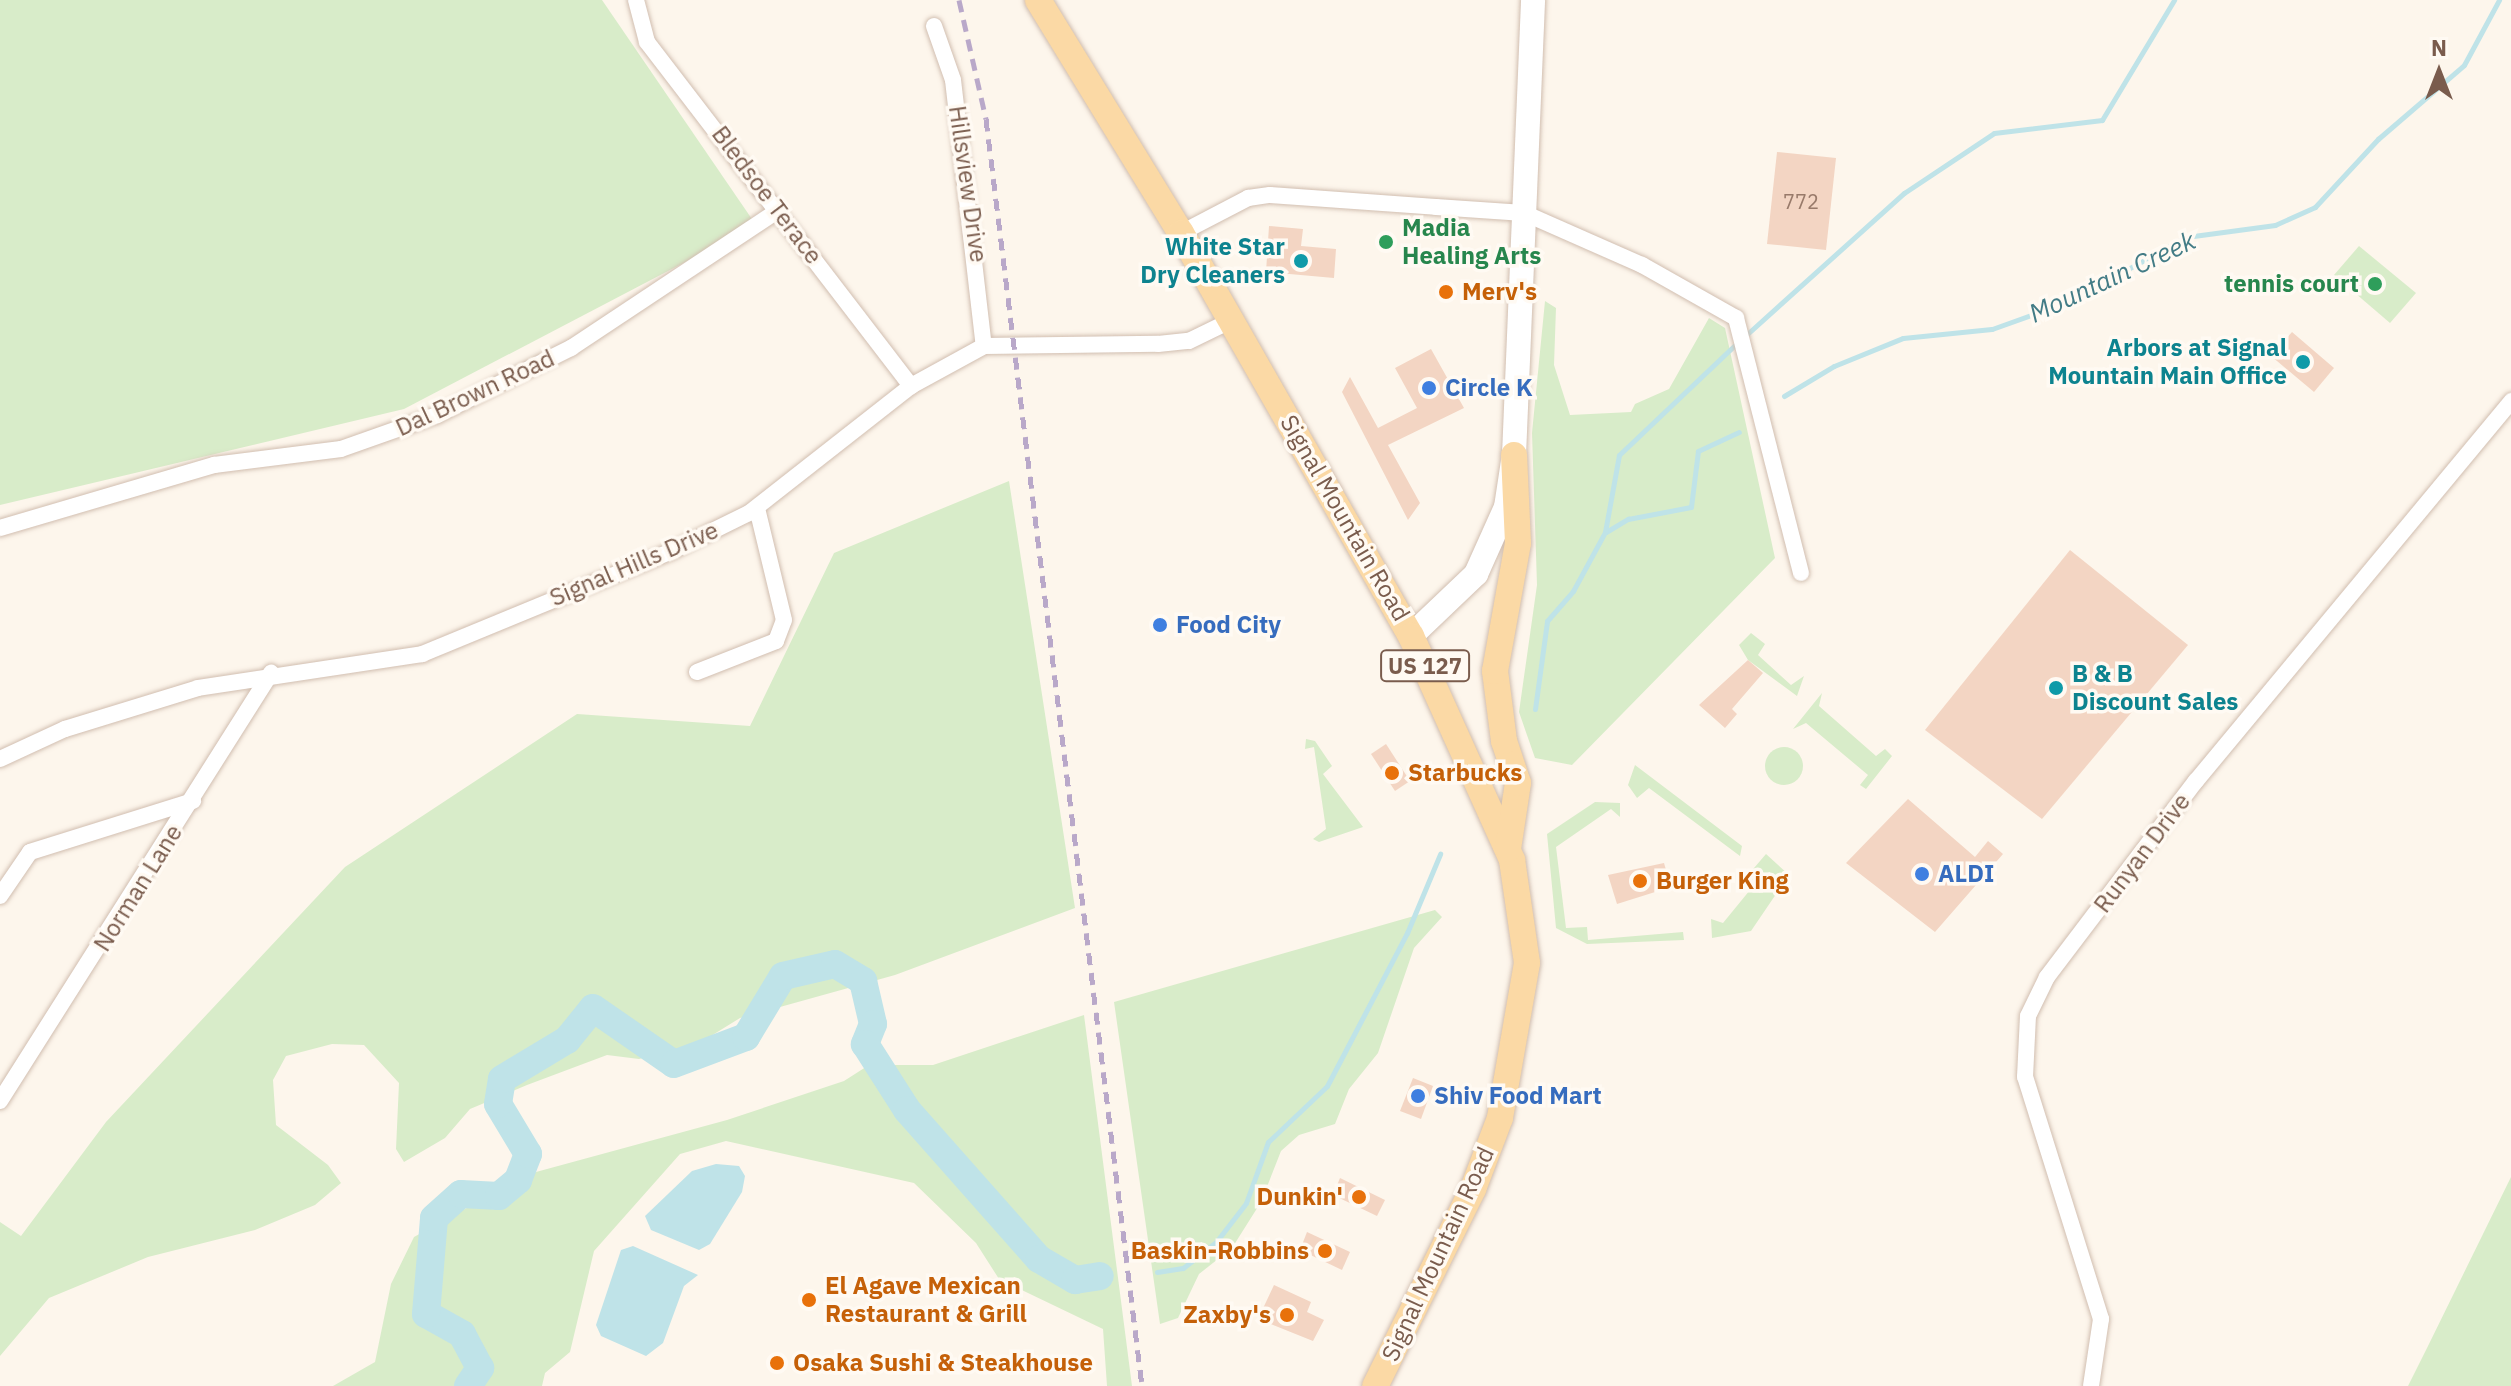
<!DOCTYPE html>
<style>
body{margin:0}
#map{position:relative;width:2511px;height:1386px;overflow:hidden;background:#fdf6ec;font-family:"IBM Plex Sans",sans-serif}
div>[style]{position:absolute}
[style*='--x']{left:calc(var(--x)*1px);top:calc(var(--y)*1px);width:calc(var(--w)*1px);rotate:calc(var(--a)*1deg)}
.green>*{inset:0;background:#d8ecc9}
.round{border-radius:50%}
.water>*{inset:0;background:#bfe3e8}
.stream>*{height:5px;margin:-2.5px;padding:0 2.5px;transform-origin:2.5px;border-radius:2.5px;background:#bfe3e8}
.river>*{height:28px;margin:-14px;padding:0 14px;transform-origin:14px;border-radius:14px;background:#bfe3e8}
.building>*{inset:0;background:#f3d5c3}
.roads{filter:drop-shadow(0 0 2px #d1beb0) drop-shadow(0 0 2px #d1beb0)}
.street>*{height:16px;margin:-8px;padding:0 8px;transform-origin:8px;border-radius:8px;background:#fff}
.secondary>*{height:24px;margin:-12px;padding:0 12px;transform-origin:12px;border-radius:12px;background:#fff}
.primary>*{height:26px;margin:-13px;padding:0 13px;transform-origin:13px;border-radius:13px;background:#fbd9a5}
.rail>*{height:5px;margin-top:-2.5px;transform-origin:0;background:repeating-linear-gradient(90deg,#b9a8c9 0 12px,transparent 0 20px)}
.dots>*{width:22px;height:22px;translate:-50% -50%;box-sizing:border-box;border:4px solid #fffaf3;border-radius:50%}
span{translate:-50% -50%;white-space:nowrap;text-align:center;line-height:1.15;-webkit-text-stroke:7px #fffaf3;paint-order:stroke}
.number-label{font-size:20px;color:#987a6a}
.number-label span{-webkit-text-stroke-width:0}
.shield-label span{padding:2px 6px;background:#fffaf3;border:2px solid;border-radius:6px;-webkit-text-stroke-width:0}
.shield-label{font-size:22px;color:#7a5c4d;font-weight:700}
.street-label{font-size:24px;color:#7a5c4d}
.leisure-label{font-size:24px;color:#27864d;font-weight:700}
.left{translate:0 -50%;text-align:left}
.right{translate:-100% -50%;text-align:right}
.culture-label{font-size:24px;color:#0d838f;font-weight:700}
.food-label{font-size:24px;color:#c56008;font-weight:700}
.shop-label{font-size:24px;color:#366cbe;font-weight:700}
.water-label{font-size:26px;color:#437c86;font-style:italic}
.north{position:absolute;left:2399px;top:32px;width:80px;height:80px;-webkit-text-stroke:6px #fffaf3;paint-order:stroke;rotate:0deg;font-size:22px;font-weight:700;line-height:32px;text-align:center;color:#7a5c4d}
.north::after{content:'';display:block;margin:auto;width:28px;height:36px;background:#7a5c4d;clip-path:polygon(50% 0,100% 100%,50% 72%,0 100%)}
</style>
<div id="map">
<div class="green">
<div style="clip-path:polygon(0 0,602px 0,756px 225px,404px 409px,0 505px)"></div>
<div style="clip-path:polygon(2359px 246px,2416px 293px,2390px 323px,2334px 275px)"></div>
<div style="clip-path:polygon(1545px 301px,1556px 308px,1554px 365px,1570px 415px,1631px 412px,1635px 404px,1669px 389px,1709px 318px,1725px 328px,1775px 558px,1572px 765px,1535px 758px,1519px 712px,1537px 585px,1532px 433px)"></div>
<div style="clip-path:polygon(1009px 481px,1075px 908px,895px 975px,740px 1018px,698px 1044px,639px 1059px,607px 1055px,527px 1085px,470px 1109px,445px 1138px,404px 1162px,396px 1149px,399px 1083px,364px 1045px,332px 1044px,286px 1056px,273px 1080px,276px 1125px,328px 1165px,341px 1183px,315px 1205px,255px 1230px,148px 1257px,49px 1298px,0 1356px,0 1222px,21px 1236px,106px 1122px,345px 867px,577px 714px,750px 726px,834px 553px)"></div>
<div style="clip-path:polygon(1751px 633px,1765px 644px,1758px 655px,1791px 685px,1804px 676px,1797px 696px,1748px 660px,1739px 645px)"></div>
<div style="clip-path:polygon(1822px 693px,1819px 706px,1876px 756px,1885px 749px,1892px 756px,1866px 789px,1860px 785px,1868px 775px,1806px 723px,1793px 729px)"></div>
<div style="clip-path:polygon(1306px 739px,1315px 741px,1332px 766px,1323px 774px,1363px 827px,1319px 842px,1313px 839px,1326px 829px,1314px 747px,1305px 749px)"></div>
<div class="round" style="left:1765px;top:747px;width:38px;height:38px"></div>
<div style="clip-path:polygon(1635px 765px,1742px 846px,1740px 856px,1649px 788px,1637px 798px,1628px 785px)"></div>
<div style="clip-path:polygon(1595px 802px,1620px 803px,1620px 817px,1611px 809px,1556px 847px,1566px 928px,1587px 927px,1588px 940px,1683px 932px,1684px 940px,1587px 944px,1556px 928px,1547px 834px)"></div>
<div style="clip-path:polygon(1766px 854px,1789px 875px,1751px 931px,1712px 938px,1711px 919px,1723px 923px,1750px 890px,1742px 882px)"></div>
<div style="clip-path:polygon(1435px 910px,1442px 917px,1414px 948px,1378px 1053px,1349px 1089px,1335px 1124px,1299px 1135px,1281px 1151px,1261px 1202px,1232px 1248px,1199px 1274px,1178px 1318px,1160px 1324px,1114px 1002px)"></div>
<div style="clip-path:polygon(1084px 1015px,1132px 1386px,1107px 1386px,1103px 1329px,999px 1279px,976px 1243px,914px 1183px,726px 1141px,680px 1154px,594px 1251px,570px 1352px,545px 1373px,542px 1386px,333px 1386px,375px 1362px,391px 1284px,414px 1237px,472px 1205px,505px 1202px,536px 1172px,727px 1120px,844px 1081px,869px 1065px,933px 1065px)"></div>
<div style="clip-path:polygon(2511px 1177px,2511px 1386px,2408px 1386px,2428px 1346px)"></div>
</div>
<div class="water">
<div style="clip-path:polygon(716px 1164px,739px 1166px,745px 1176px,742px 1192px,710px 1244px,699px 1250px,651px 1230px,645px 1216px,692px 1171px)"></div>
<div style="clip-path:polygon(633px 1246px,698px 1275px,684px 1286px,663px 1343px,646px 1356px,601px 1336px,596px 1325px,621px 1250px)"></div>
</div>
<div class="stream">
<div style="--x:1745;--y:336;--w:214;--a:-42"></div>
<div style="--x:1904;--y:193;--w:108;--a:-33.7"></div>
<div style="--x:1994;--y:133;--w:109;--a:-6.9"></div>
<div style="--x:2102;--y:120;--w:140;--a:-59"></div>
<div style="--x:1784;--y:396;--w:58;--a:-31"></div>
<div style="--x:1834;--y:366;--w:74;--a:-22.1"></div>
<div style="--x:1903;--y:338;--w:89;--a:-5.8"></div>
<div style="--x:1992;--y:329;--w:83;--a:-19.7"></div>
<div style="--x:2070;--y:301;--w:132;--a:-28.9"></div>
<div style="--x:2186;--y:237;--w:90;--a:-7.7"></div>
<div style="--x:2275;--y:225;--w:44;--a:-24.2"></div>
<div style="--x:2315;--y:207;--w:93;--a:-47.2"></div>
<div style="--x:2378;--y:139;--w:113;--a:-40.7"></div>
<div style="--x:2464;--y:65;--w:74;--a:-61.7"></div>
<div style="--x:1606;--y:532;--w:26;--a:-31"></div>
<div style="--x:1628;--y:519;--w:64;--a:-10.8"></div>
<div style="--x:1691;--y:507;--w:56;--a:-82.9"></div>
<div style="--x:1698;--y:451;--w:45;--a:-24.9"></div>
<div style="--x:1535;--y:709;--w:89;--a:-82.2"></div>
<div style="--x:1547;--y:621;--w:40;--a:-49"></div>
<div style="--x:1573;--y:591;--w:67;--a:-61.5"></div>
<div style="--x:1605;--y:532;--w:78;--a:-79.7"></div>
<div style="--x:1619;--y:455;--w:163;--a:-43.5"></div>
<div style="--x:1157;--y:1272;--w:26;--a:-9"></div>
<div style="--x:1183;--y:1268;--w:42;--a:-38.2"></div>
<div style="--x:1216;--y:1242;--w:49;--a:-52.4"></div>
<div style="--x:1246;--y:1203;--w:65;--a:-70.2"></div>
<div style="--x:1268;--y:1142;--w:81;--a:-43.5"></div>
<div style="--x:1327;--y:1086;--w:173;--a:-62.4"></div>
<div style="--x:1407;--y:933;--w:86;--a:-67.3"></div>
</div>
<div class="river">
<div style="--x:468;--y:1386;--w:22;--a:-56"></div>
<div style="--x:480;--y:1368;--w:38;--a:-118"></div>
<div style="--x:462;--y:1334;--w:41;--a:-150.9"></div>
<div style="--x:426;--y:1314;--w:96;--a:-85.2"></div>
<div style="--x:434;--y:1218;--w:36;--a:-42"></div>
<div style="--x:461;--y:1194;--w:38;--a:3"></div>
<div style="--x:499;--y:1196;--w:25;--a:-40"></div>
<div style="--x:518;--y:1180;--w:28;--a:-69"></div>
<div style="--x:528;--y:1154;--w:58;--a:-121"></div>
<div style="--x:498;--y:1104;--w:25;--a:-81"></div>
<div style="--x:502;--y:1079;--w:76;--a:-31"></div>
<div style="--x:567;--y:1040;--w:41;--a:-50.9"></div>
<div style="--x:593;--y:1008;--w:98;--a:34.7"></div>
<div style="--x:674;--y:1064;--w:77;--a:-20.6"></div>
<div style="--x:746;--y:1037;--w:71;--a:-58.8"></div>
<div style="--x:783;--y:976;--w:53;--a:-13"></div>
<div style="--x:835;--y:964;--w:33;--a:31"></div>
<div style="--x:863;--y:981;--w:44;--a:76.9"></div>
<div style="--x:873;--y:1024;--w:22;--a:112"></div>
<div style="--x:865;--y:1044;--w:78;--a:57.5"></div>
<div style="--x:907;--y:1110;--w:199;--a:48.5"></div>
<div style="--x:1039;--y:1259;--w:42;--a:30.3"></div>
<div style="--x:1075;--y:1280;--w:25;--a:-9"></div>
</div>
<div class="building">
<div style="clip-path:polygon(1777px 152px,1836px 158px,1826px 250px,1767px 244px)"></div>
<div style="clip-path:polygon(1269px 226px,1303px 229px,1301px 246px,1336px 249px,1334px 278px,1266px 272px)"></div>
<div style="clip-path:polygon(2292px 332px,2334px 368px,2314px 392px,2271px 356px)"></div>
<div style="clip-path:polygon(1431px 349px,1464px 408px,1388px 445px,1420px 503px,1408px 520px,1342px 392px,1350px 377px,1378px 428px,1417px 408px,1395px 368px)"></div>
<div style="clip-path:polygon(2070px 550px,2188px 645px,2042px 819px,1925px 730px)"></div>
<div style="clip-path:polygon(1748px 660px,1763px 673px,1732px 709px,1737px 714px,1725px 728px,1699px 705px)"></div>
<div style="clip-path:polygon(1386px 744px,1410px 781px,1395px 791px,1371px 754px)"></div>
<div style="clip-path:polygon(1908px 799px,1975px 857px,1988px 841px,2003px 854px,1935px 932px,1846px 863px)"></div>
<div style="clip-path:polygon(1664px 863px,1671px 887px,1617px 904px,1608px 875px)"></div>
<div style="clip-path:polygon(1413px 1078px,1433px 1086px,1421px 1119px,1400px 1111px)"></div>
<div style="clip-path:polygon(1340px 1178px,1385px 1200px,1377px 1216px,1333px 1195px)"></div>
<div style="clip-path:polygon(1307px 1232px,1350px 1252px,1342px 1270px,1300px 1250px)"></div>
<div style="clip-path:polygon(1274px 1285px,1311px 1302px,1307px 1312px,1324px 1320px,1313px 1341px,1258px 1319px)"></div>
</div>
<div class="roads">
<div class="street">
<div style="--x:636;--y:0;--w:43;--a:75.3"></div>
<div style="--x:647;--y:42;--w:434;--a:52.5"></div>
<div style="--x:934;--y:26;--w:57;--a:70.6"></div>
<div style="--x:953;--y:80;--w:268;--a:83.4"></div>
<div style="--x:1181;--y:233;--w:76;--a:-27.6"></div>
<div style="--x:1248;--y:198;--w:22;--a:-8"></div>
<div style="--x:1270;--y:195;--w:166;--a:4.1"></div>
<div style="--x:1436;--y:207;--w:88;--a:3.9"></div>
<div style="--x:1524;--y:213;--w:129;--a:23.8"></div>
<div style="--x:1642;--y:265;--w:108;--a:29.4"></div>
<div style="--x:1736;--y:318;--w:263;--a:75.7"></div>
<div style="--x:0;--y:528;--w:223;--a:-16.4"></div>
<div style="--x:214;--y:465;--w:128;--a:-7.2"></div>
<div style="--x:341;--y:449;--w:102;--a:-19.5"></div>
<div style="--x:437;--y:415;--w:150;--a:-26.6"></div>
<div style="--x:571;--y:348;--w:247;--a:-33.6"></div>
<div style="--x:697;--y:672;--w:85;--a:-21.4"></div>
<div style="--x:776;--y:641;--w:22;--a:-69"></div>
<div style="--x:784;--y:620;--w:115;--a:-103.6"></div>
<div style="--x:0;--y:759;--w:72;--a:-24.8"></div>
<div style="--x:65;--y:729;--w:139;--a:-17.1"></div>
<div style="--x:198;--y:688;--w:227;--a:-8.6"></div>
<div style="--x:422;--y:654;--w:270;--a:-22.4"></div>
<div style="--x:672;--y:551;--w:86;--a:-26.3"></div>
<div style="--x:749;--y:513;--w:206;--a:-38.1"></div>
<div style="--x:911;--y:386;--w:83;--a:-28.7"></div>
<div style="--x:984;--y:346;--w:174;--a:-0.7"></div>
<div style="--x:1158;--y:344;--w:31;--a:-6"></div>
<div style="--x:1189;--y:341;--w:48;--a:-26"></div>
<div style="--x:0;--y:896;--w:53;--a:-55.7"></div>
<div style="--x:30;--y:852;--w:171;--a:-17.4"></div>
<div style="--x:0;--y:1101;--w:507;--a:-57.66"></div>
<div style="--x:2091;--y:1386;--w:68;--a:-81.5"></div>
<div style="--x:2101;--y:1319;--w:254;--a:-107.4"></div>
<div style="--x:2025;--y:1077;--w:61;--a:-87.2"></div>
<div style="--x:2028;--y:1016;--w:43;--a:-64"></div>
<div style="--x:2047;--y:977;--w:246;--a:-52.8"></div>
<div style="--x:2196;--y:781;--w:494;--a:-50.3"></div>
</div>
<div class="secondary">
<div style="--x:1411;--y:636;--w:90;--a:-43.6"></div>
<div style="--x:1476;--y:574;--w:73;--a:-65.9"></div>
<div style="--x:1506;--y:507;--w:53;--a:-81.3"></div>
<div style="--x:1514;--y:455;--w:455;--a:-87.6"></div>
</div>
<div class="primary">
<div style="--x:1038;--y:0;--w:273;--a:58.5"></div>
<div style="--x:1181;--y:233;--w:464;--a:60.3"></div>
<div style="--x:1411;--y:636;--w:246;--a:65.7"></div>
<div style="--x:1512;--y:860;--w:104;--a:81.7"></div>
<div style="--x:1527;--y:963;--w:157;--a:99.9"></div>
<div style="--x:1500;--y:1118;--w:76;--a:110.8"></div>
<div style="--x:1473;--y:1189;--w:220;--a:116.4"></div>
<div style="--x:1508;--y:849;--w:67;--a:-81.4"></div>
<div style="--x:1518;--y:783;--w:44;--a:-108.4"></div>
<div style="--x:1504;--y:741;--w:71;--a:-97.3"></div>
<div style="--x:1495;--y:671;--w:130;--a:-79.8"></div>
<div style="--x:1518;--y:543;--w:88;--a:-92.6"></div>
</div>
</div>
<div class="rail">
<div style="--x:959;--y:0;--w:122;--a:77.2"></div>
<div style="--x:986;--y:119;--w:1277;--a:82.98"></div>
</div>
<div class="dots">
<div style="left:1386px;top:242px;background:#2e9e5b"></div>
<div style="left:1301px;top:261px;background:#0f9aa8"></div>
<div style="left:2375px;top:284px;background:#2e9e5b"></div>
<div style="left:1446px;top:292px;background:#e8710a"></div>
<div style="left:2303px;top:362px;background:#0f9aa8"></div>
<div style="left:1429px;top:388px;background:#3f7fe0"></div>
<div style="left:1160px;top:625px;background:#3f7fe0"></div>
<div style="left:2056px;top:688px;background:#0f9aa8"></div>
<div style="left:1392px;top:773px;background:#e8710a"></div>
<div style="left:1922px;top:874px;background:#3f7fe0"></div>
<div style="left:1640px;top:881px;background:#e8710a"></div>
<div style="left:1418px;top:1096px;background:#3f7fe0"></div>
<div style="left:1359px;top:1197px;background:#e8710a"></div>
<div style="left:1325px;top:1251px;background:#e8710a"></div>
<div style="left:809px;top:1300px;background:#e8710a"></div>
<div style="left:1287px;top:1315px;background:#e8710a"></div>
<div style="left:777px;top:1363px;background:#e8710a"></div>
</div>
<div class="number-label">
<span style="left:1801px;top:201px">772</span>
</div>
<div class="shield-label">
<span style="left:1425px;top:666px">US 127</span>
</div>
<div class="street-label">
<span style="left:968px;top:184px;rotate:82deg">Hillsview Drive</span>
<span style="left:767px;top:195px;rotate:53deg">Bledsoe Terace</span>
<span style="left:475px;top:393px;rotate:-25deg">Dal Brown Road</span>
<span style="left:1345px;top:518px;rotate:60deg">Signal Mountain Road</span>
<span style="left:634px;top:564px;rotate:-23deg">Signal Hills Drive</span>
<span style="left:2142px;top:853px;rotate:-53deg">Runyan Drive</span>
<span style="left:138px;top:888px;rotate:-58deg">Norman Lane</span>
<span style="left:1438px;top:1254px;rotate:-65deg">Signal Mountain Road</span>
</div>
<div class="leisure-label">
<span class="left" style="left:1402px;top:242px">Madia<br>Healing Arts</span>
<span class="right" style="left:2359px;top:284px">tennis court</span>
</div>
<div class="culture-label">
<span class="right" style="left:1285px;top:261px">White Star<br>Dry Cleaners</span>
<span class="right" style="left:2287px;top:362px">Arbors at Signal<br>Mountain Main Office</span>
<span class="left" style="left:2072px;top:688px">B &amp; B<br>Discount Sales</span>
</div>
<div class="food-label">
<span class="left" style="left:1462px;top:292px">Merv's</span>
<span class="left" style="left:1408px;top:773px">Starbucks</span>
<span class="left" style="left:1656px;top:881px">Burger King</span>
<span class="right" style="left:1343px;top:1197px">Dunkin'</span>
<span class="right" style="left:1309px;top:1251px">Baskin-Robbins</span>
<span class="left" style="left:825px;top:1300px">El Agave Mexican<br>Restaurant &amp; Grill</span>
<span class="right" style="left:1271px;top:1315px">Zaxby's</span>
<span class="left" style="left:793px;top:1363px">Osaka Sushi &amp; Steakhouse</span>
</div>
<div class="shop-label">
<span class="left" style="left:1445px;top:388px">Circle K</span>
<span class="left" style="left:1176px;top:625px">Food City</span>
<span class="left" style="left:1938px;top:874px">ALDI</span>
<span class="left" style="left:1434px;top:1096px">Shiv Food Mart</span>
</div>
<div class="water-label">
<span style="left:2112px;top:277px;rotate:-25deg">Mountain Creek</span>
</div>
<div class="north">N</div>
</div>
